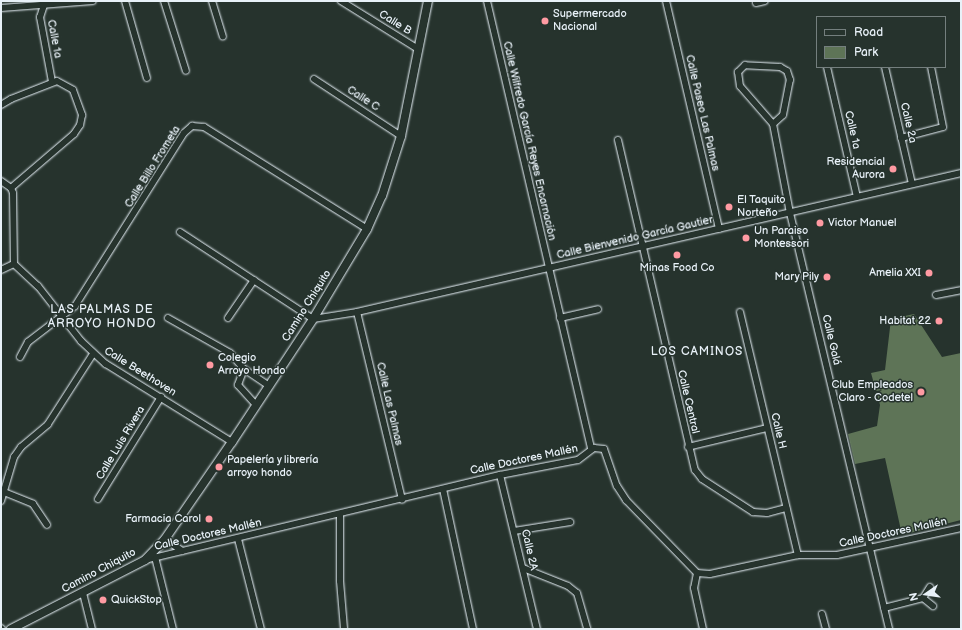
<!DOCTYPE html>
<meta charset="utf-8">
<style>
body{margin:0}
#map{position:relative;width:962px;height:630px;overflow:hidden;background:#26332d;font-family:"Balsamiq Sans",sans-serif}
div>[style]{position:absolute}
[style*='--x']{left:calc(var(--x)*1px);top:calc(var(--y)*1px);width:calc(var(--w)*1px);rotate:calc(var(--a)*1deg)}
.green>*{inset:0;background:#5e7457}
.roads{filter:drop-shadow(0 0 1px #e8f1f8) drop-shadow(0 0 1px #e8f1f8)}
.street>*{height:6px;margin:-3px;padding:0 3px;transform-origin:3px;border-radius:3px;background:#26332d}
.secondary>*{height:8px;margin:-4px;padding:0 4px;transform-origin:4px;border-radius:4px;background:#26332d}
.dots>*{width:11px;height:11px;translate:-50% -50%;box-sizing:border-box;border:2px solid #26332d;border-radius:50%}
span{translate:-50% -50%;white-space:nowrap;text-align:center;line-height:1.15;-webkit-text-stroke:3px #26332d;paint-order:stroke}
.poi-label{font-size:11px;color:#e8f1f8}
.left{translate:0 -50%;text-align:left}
.right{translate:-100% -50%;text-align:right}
.street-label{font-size:11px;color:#e8f1f8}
.neighbourhood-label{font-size:12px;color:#e8f1f8;letter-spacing:1px}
.frame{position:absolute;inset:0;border:2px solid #e8f1f8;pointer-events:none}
.legend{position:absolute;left:816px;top:16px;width:130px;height:52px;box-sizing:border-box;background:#26332d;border:1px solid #747f7e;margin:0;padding:5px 7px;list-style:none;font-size:12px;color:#e8f1f8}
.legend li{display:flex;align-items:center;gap:8px;height:20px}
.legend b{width:20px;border:1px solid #747f7e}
.north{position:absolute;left:906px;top:574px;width:40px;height:40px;-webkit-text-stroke:3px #26332d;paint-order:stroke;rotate:257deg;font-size:11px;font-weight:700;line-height:16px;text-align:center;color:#e8f1f8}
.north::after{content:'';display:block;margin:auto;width:14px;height:18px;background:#e8f1f8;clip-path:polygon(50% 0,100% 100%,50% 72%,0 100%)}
</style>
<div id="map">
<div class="green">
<div style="clip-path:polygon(914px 314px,942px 357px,961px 353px,961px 520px,902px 535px,885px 458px,855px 464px,848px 434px,877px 426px,880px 405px,877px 394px,882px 390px,876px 391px,871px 373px,885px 370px,891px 319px)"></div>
</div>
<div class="roads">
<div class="street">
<div style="--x:125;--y:1;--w:80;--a:74.1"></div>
<div style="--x:164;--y:1;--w:73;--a:72.6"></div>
<div style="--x:212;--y:1;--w:37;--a:73"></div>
<div style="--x:341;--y:1;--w:91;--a:31.9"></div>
<div style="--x:487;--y:1;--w:460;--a:76.9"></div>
<div style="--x:666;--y:1;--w:234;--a:76.9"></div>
<div style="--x:45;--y:2;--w:16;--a:108"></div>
<div style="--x:40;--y:17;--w:66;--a:79.5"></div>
<div style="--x:756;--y:3;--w:9;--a:-13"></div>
<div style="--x:1;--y:8;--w:92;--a:-4.4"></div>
<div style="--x:827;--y:67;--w:133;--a:77"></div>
<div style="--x:885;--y:67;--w:120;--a:77"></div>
<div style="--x:314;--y:79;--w:104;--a:33.2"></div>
<div style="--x:1;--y:105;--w:12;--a:-31"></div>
<div style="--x:11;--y:99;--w:49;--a:-21.4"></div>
<div style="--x:57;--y:81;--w:18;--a:29"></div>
<div style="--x:73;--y:90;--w:27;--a:70"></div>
<div style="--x:82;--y:115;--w:10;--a:101"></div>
<div style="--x:80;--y:125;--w:11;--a:124"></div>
<div style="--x:74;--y:134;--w:83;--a:139.4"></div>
<div style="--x:773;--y:124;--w:13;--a:-42"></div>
<div style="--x:783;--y:115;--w:36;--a:-79"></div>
<div style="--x:790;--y:80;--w:9;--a:-108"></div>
<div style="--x:787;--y:71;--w:8;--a:-150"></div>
<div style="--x:780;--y:67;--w:35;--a:-177"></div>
<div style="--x:745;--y:65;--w:10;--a:135"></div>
<div style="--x:738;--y:72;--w:14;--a:82"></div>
<div style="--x:740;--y:86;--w:50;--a:49"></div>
<div style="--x:773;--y:124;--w:91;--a:79.2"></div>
<div style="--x:790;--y:213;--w:428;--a:76.6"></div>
<div style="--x:901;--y:138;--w:43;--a:-14.7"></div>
<div style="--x:943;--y:127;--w:61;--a:-101.3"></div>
<div style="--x:618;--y:140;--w:339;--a:76.9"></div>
<div style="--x:695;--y:470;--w:11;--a:52"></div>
<div style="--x:702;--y:479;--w:61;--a:32.9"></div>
<div style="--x:753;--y:512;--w:14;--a:4"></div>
<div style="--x:767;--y:513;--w:20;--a:-15"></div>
<div style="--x:1;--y:181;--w:12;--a:35"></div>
<div style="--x:11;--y:188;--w:5;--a:68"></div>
<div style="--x:13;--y:193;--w:71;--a:89.2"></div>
<div style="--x:14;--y:264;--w:33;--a:43"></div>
<div style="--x:38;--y:286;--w:70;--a:52"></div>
<div style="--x:81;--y:341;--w:34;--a:43"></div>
<div style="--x:106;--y:364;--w:148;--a:31.8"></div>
<div style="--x:180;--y:232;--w:159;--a:33.2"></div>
<div style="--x:313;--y:319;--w:45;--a:-9"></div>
<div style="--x:357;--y:312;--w:620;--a:-12.96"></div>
<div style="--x:1;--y:270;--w:14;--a:-25"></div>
<div style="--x:936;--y:295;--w:25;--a:-11"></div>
<div style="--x:357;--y:312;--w:193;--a:76.5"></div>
<div style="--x:740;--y:312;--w:250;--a:76.6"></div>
<div style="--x:168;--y:318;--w:71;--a:29.4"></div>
<div style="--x:230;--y:353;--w:21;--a:49"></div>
<div style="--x:244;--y:369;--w:30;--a:34"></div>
<div style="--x:228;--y:318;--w:46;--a:-55.6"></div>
<div style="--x:560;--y:318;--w:39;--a:-13"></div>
<div style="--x:20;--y:357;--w:17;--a:-62"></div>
<div style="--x:28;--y:342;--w:59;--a:-37.5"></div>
<div style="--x:75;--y:306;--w:204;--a:-57.8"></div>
<div style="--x:184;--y:133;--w:11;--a:-41"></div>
<div style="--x:192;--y:126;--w:12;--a:5"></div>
<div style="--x:204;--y:127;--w:192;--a:32"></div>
<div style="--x:244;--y:369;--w:17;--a:111"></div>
<div style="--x:238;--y:385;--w:27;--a:48"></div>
<div style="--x:688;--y:447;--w:81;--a:-13.5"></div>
<div style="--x:500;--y:475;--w:158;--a:76.5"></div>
<div style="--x:443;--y:489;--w:143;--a:77.9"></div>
<div style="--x:4;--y:492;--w:31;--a:22"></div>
<div style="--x:33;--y:504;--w:25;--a:56"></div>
<div style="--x:98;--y:499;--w:120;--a:-58.3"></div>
<div style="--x:1;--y:501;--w:46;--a:-73.5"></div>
<div style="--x:14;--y:457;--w:12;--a:-55"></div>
<div style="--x:21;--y:447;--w:35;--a:-40"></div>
<div style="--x:48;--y:424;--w:83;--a:-57.3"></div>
<div style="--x:340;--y:515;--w:66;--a:90"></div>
<div style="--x:340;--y:581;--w:48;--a:85.2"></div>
<div style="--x:514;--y:531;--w:57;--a:-9.1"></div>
<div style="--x:165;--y:539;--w:21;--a:35"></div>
<div style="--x:238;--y:539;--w:93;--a:75.7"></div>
<div style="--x:155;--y:557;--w:74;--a:76"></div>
<div style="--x:145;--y:560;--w:365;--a:-13.5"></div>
<div style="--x:500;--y:475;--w:79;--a:-10.9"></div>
<div style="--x:578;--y:460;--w:20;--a:-37"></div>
<div style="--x:594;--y:448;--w:10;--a:6"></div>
<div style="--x:604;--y:449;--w:39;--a:71"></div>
<div style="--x:617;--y:486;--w:17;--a:57"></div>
<div style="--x:626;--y:500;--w:102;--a:45.8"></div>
<div style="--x:697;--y:573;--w:13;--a:4"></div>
<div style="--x:710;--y:574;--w:90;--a:-12.2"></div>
<div style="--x:798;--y:555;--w:39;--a:0"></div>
<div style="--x:837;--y:555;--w:127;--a:-12.3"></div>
<div style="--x:523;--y:568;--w:48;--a:21.8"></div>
<div style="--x:568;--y:586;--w:11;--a:38"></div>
<div style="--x:577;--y:593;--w:37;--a:74"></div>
<div style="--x:697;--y:573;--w:15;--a:101"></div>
<div style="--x:694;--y:588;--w:42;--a:77.6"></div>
<div style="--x:83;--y:593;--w:37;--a:76"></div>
<div style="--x:923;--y:598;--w:13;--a:39"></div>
<div style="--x:884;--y:608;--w:40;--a:-14.4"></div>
<div style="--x:923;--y:598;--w:13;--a:-58"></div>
<div style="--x:822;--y:614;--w:16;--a:75"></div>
<div style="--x:1;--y:628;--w:1;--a:45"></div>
</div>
<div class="secondary">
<div style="--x:11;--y:629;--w:151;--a:-27.2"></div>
<div style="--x:145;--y:560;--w:29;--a:-46"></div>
<div style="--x:165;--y:539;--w:118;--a:-55.4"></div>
<div style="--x:232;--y:442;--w:147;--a:-56.6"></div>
<div style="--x:313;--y:319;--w:105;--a:-59"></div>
<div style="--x:367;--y:229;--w:36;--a:-66"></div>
<div style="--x:382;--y:196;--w:63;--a:-72.4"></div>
<div style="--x:401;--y:136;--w:138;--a:-78.7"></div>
</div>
</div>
<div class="dots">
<div style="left:545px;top:21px;background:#ff9aa2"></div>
<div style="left:893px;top:169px;background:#ff9aa2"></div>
<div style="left:729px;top:207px;background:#ff9aa2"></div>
<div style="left:820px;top:223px;background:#ff9aa2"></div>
<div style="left:746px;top:238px;background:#ff9aa2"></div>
<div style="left:677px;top:255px;background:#ff9aa2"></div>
<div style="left:929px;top:273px;background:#ff9aa2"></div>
<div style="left:827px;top:277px;background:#ff9aa2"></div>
<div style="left:939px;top:321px;background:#ff9aa2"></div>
<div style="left:210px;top:365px;background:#ff9aa2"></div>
<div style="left:921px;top:392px;background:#ff9aa2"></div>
<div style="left:219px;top:467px;background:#ff9aa2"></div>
<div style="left:209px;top:519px;background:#ff9aa2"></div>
<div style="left:103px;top:600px;background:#ff9aa2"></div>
</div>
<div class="poi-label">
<span class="left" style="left:553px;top:21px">Supermercado<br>Nacional</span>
<span class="right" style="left:885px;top:169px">Residencial<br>Aurora</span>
<span class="left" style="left:737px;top:207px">El Taquito<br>Norteño</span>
<span class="left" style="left:828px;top:223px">Victor Manuel</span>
<span class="left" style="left:754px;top:238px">Un Paraiso<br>Montessori</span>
<span style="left:677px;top:268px">Minas Food Co</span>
<span class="right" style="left:921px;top:273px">Amelia XXI</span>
<span class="right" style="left:819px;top:277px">Mary Pily</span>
<span class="right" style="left:931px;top:321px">Habitat 22</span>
<span class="left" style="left:218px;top:365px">Colegio<br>Arroyo Hondo</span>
<span class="right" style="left:913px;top:392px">Club Empleados<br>Claro - Codetel</span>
<span class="left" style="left:227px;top:467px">Papelería y librería<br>arroyo hondo</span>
<span class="right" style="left:201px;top:519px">Farmacia Carol</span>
<span class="left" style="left:111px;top:600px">QuickStop</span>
</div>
<div class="street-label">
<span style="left:395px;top:23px;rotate:32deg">Calle B</span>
<span style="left:54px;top:39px;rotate:79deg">Calle 1a</span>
<span style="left:363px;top:99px;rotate:33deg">Calle C</span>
<span style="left:702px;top:113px;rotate:77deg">Calle Paseo Las Palmas</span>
<span style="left:908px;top:123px;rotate:77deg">Calle 2a</span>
<span style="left:852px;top:130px;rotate:77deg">Calle 1a</span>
<span style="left:529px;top:141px;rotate:77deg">Calle Wilfredo García Reyes Encarnación</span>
<span style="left:153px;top:167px;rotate:-58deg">Calle Billo Frometa</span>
<span style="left:635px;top:238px;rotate:-13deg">Calle Bienvenido García Gautier</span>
<span style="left:307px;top:306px;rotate:-58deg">Camino Chiquito</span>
<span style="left:831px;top:340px;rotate:77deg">Calle Galá</span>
<span style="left:140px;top:372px;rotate:32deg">Calle Beethoven</span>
<span style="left:688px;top:402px;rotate:77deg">Calle Central</span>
<span style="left:389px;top:404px;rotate:77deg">Calle Las Palmas</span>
<span style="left:778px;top:431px;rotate:77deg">Calle H</span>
<span style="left:121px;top:443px;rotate:-59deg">Calle Luis Rivera</span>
<span style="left:524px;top:460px;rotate:-12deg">Calle Doctores Mallén</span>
<span style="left:893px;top:533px;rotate:-12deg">Calle Doctores Mallén</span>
<span style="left:208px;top:535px;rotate:-13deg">Calle Doctores Mallén</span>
<span style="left:529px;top:550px;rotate:77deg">Calle 2A</span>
<span style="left:99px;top:571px;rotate:-28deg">Camino Chiquito</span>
</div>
<div class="neighbourhood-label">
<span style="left:102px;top:317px">LAS PALMAS DE<br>ARROYO HONDO</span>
<span style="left:697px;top:352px">LOS CAMINOS</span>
</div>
<div class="frame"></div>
<ul class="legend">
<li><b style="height:5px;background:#26332d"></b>Road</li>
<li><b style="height:11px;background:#5e7457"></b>Park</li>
</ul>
<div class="north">N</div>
</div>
